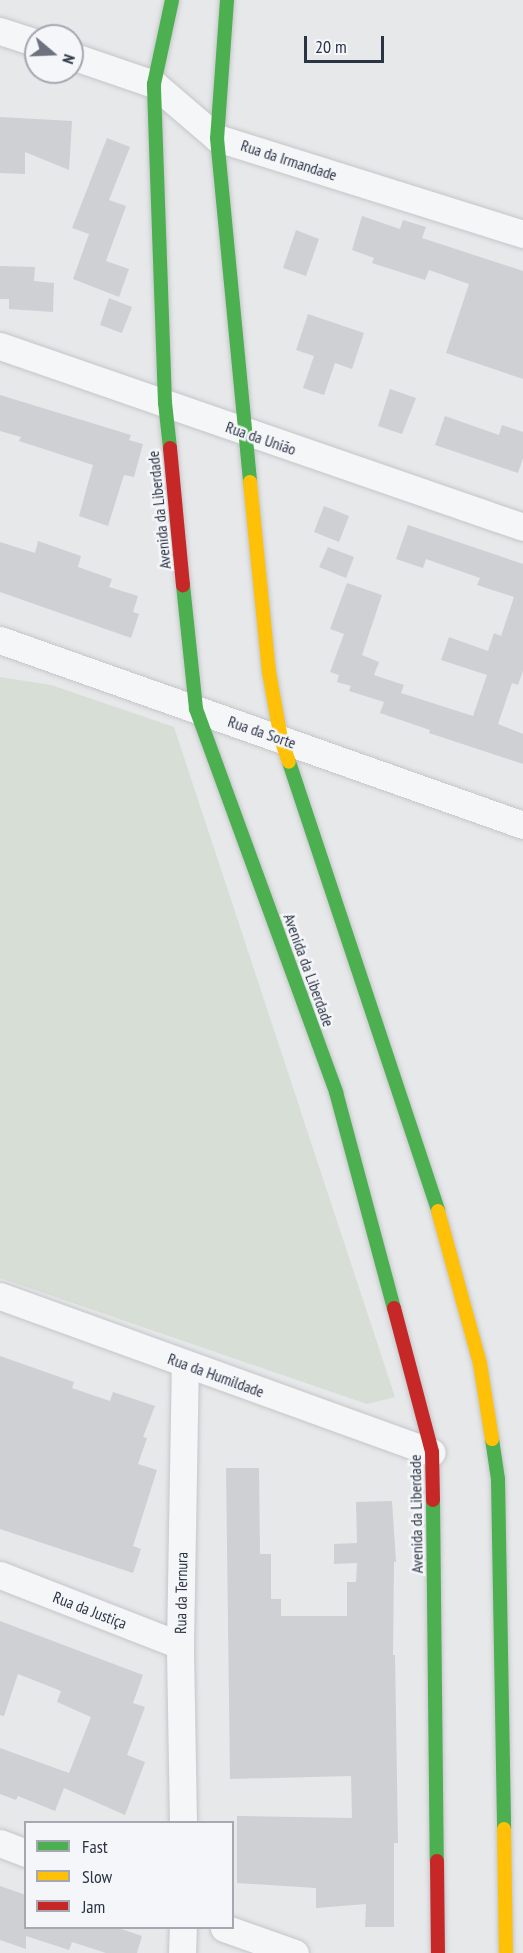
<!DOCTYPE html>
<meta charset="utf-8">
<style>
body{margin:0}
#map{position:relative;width:523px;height:1953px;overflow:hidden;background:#e6e8ea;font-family:"PT Sans Narrow",sans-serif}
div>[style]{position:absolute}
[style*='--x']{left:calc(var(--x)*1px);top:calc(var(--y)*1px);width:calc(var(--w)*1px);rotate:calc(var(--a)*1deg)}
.green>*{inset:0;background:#d6ded6}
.building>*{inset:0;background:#ced0d3}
.roads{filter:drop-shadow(0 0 2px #c4c6c8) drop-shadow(0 0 2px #c4c6c8)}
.street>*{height:27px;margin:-13.5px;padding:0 13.5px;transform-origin:13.5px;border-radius:13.5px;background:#f5f6f7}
.fast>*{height:14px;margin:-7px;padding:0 7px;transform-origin:7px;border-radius:7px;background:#4caf50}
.slow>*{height:14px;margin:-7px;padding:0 7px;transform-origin:7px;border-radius:7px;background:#ffc107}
.jam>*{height:14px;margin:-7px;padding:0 7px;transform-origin:7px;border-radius:7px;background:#c62828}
span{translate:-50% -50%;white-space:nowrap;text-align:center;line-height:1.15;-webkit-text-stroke:5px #f4f6f9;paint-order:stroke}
.street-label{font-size:16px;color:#2b3445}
.legend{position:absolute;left:24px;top:1821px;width:210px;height:108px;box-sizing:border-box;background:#f4f6f9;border:2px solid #a4a8b1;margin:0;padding:8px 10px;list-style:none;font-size:18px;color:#2b3445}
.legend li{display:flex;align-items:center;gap:12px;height:30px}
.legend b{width:30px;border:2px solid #a4a8b1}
.north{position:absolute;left:24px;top:24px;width:60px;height:60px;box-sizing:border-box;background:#f4f6f9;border:2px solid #a4a8b1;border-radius:50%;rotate:109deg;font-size:16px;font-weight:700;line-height:24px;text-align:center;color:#2b3445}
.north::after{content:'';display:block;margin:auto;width:21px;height:27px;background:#6c737f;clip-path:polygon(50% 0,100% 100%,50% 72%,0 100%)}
.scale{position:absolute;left:304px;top:36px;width:80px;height:27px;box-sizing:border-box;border:3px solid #2b3445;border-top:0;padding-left:8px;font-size:18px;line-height:21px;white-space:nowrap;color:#2b3445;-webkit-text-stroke:4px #f4f6f9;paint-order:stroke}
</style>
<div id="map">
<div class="green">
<div style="clip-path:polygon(0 677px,51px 685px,174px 727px,395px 1397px,367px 1404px,0 1278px)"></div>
</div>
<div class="building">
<div style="clip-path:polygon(0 117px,72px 121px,69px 170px,25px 152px,25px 174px,0 173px)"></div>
<div style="clip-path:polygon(107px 138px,130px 147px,109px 200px,126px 206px,106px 261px,129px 269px,119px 297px,73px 279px,89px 234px,72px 228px)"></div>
<div style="clip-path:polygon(362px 216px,400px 229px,403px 220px,426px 227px,422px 238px,523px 271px,523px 379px,446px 353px,469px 284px,429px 270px,425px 280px,372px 263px,374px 258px,352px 250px)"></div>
<div style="clip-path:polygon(296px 230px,319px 239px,306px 276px,283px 268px)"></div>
<div style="clip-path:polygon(0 266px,35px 267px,34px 281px,54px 283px,53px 312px,9px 309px,9px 299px,0 299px)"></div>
<div style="clip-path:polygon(109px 298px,132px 307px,122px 333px,100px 325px)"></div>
<div style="clip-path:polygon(308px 314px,364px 333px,352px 369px,335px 363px,324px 395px,303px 388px,314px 356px,296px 350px)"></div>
<div style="clip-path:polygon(390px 389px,416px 398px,402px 434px,378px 426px)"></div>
<div style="clip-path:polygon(0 395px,131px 435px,129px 440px,143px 444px,134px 477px,124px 475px,108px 526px,79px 516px,93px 465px,19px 441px,21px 437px,0 431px)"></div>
<div style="clip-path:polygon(445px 416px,499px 435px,502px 425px,523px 432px,523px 458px,518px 473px,435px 445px)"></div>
<div style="clip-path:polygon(324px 506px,349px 516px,339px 542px,314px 532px)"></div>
<div style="clip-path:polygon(408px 525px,523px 564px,523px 671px,518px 685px,512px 683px,498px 724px,523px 734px,523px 764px,429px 733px,430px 730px,380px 713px,384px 702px,349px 691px,351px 686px,337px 682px,339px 675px,330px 672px,344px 634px,330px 629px,347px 583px,382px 595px,362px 655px,379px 662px,374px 675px,404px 685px,401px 693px,473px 716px,487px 675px,441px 660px,449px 637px,488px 651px,494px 633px,501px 636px,514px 597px,477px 585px,480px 578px,426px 559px,423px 568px,396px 559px)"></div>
<div style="clip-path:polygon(38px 541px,81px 556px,78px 567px,112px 579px,109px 587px,138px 596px,133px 612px,139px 614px,131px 638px,0 592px,0 542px,35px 553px)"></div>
<div style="clip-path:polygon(328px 547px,354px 557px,346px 578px,319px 567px)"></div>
<div style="clip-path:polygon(0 1356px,74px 1382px,72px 1388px,110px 1401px,113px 1392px,155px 1406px,143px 1437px,147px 1438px,138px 1464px,157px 1470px,133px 1546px,141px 1549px,133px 1573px,0 1529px)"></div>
<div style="clip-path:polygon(226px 1468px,259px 1468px,260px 1554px,271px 1554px,271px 1599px,281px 1599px,281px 1616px,347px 1616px,347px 1582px,356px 1582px,357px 1563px,334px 1564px,334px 1544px,357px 1543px,356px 1502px,392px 1501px,396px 1562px,394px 1562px,393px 1655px,395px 1655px,398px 1843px,394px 1843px,394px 1927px,365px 1927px,366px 1904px,316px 1908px,316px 1888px,237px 1883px,237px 1816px,352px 1818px,351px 1776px,230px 1779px)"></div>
<div style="clip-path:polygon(0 1621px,143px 1675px,133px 1703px,145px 1707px,127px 1755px,145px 1762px,125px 1815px,64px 1788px,55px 1811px,18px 1796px,16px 1800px,0 1794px,0 1748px,69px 1773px,91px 1717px,57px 1702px,61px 1691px,18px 1674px,4px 1716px,0 1715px)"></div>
<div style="clip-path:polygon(0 1886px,26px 1895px,26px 1928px,118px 1928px,142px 1936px,137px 1953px,106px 1953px,72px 1942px,69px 1950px,26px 1936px,26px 1949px,0 1940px)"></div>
</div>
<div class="roads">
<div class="street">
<div style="--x:0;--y:31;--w:38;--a:18"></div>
<div style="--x:72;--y:56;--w:87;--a:18.9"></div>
<div style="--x:154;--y:84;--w:83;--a:40.6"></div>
<div style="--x:217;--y:138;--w:321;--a:17.4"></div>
<div style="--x:0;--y:346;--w:553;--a:19.09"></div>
<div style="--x:0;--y:640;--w:555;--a:19.48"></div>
<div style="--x:0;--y:1296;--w:459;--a:19.9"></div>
<div style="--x:0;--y:1575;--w:193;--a:21.3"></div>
<div style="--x:183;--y:1822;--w:177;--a:-91"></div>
<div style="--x:180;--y:1645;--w:281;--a:-89"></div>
<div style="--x:0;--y:1843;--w:28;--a:21"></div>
<div style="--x:224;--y:1928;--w:75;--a:19.4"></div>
<div style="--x:182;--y:1953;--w:25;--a:-88"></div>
</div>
<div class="fast">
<div style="--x:227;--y:0;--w:138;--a:94.1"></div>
<div style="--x:217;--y:138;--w:346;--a:84.5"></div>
<div style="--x:170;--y:448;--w:45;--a:-96.3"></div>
<div style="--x:165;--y:403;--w:319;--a:-92"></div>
<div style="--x:154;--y:84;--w:86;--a:-77.9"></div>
<div style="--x:183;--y:585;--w:125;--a:84"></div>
<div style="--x:196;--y:709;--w:408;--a:69.9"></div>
<div style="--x:336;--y:1092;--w:224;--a:75"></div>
<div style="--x:289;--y:762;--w:473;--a:71.6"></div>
<div style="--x:492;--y:1439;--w:40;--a:81.5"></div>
<div style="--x:498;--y:1479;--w:350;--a:89"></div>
<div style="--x:433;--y:1500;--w:361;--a:89.4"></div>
</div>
<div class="slow">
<div style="--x:250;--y:482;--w:191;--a:84.3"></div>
<div style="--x:269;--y:672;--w:68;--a:79.8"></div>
<div style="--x:281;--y:739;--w:24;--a:71"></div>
<div style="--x:438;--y:1211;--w:159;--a:74.6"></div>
<div style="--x:480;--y:1364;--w:76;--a:80.9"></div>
<div style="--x:504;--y:1829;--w:124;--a:89.1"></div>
</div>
<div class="jam">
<div style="--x:170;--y:448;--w:138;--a:84.6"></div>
<div style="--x:394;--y:1308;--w:149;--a:75.2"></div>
<div style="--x:432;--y:1452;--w:48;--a:88.8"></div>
<div style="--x:437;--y:1861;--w:92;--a:89.4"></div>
</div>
</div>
<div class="street-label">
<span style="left:289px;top:160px;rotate:18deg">Rua da Irmandade</span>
<span style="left:261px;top:438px;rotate:19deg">Rua da União</span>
<span style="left:159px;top:510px;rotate:-96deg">Avenida da Liberdade</span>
<span style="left:262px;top:732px;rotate:19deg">Rua da Sorte</span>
<span style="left:309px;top:970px;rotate:70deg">Avenida da Liberdade</span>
<span style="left:216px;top:1375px;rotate:20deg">Rua da Humildade</span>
<span style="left:416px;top:1514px;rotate:-91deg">Avenida da Liberdade</span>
<span style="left:181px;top:1593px;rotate:-89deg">Rua da Ternura</span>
<span style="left:90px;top:1610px;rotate:21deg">Rua da Justiça</span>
</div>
<ul class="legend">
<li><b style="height:8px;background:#4caf50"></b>Fast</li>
<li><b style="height:8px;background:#ffc107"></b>Slow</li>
<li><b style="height:8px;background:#c62828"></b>Jam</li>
</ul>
<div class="north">N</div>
<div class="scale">20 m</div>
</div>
